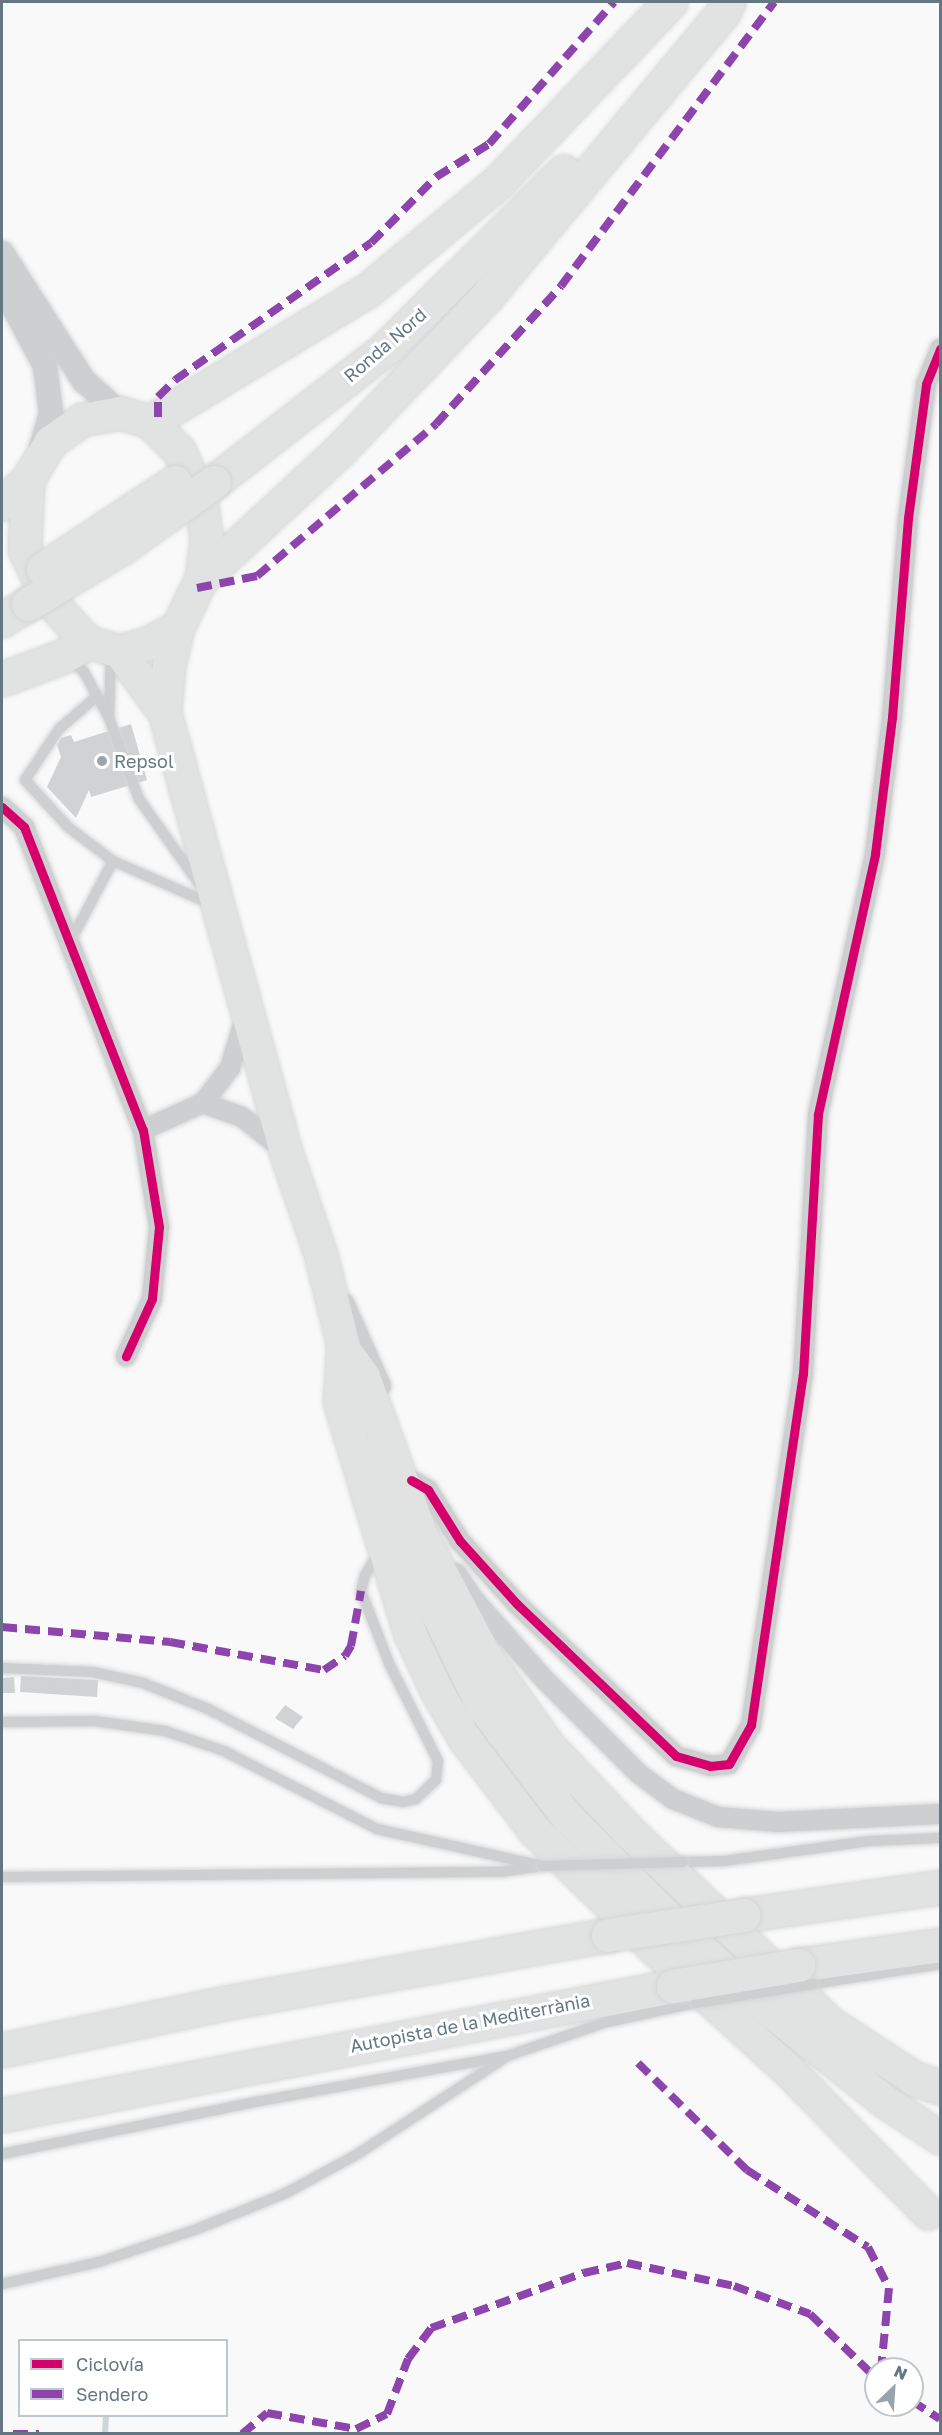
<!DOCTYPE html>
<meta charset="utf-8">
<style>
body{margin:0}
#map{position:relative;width:942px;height:2435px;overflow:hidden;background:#f9f9f9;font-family:"Golos Text",sans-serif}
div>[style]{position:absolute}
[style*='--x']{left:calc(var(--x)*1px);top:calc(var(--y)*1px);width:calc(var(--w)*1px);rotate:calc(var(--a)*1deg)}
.stream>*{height:6px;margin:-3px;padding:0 3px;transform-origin:3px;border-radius:3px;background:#ced6d9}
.building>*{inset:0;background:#d0d2d3}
.roads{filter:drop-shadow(0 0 2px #d5d6d7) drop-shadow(0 0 2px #d5d6d7)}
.service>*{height:10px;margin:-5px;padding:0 5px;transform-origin:5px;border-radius:5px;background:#cecfd0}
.minor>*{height:20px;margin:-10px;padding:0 10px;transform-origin:10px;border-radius:10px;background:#cecfd0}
.tertiary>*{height:24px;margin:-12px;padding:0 12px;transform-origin:12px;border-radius:12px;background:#cecfd0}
.primary>*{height:32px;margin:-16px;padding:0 16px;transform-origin:16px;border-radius:16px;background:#e1e2e2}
.trunk>*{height:33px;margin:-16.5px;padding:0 16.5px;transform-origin:16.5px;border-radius:16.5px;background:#e1e2e2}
.motorway>*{height:33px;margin:-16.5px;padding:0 16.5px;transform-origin:16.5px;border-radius:16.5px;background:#e1e2e2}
.bridges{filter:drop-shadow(0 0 2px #d5d6d6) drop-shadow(0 0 2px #d5d6d6)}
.service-bridge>*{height:10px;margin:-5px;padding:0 5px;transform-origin:5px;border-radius:5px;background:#cecfd0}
.trunk-bridge>*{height:33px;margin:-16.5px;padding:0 16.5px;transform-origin:16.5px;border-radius:16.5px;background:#e1e2e2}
.motorway-bridge>*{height:33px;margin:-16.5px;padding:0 16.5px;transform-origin:16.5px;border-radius:16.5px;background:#e1e2e2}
.quiet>*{height:8px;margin-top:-4px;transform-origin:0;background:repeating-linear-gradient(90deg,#8e44ad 0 15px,transparent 0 23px)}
.cycleway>*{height:9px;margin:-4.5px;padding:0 4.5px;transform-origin:4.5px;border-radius:4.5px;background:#d6006c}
.dots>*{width:16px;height:16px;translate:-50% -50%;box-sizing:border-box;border:3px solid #fff;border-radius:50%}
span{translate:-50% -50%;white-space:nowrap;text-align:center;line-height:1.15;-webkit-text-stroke:6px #fff;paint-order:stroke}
.street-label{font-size:18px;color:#657683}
.poi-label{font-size:18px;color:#657683}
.left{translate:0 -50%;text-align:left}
.frame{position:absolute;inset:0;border:3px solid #657683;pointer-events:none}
.legend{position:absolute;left:18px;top:2339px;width:210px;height:78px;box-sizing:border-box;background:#fff;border:2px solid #c1c8cd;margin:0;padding:8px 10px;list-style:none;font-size:18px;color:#657683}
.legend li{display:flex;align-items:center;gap:12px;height:30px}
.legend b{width:30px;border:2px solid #c1c8cd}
.north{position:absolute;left:864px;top:2357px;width:60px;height:60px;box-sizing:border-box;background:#fff;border:2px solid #c1c8cd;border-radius:50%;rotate:25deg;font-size:16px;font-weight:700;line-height:24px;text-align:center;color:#657683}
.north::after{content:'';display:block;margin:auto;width:21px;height:27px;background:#99a4ac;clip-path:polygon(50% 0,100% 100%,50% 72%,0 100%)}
</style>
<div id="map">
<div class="stream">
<div style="--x:105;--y:2434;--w:18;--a:-87"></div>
</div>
<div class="building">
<div style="clip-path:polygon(131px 724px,147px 780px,91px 797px,89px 790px,76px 818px,47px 787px,61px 757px,57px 745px,61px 738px,71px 735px,74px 742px)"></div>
<div style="clip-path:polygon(21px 1676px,98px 1680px,97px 1697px,20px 1692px)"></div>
<div style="clip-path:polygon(14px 1677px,15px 1693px,2px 1693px,2px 1678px)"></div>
<div style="clip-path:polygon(285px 1705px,303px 1717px,293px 1729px,275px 1718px)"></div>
</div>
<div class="roads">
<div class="service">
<div style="--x:67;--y:658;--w:22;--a:39"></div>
<div style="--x:84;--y:672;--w:52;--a:61.5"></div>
<div style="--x:109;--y:718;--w:86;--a:69.7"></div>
<div style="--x:139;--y:799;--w:105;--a:54.7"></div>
<div style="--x:96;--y:697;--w:49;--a:139.1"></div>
<div style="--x:59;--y:729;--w:61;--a:123.7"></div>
<div style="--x:25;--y:780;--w:64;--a:47.5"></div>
<div style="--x:68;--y:827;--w:56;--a:37.1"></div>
<div style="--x:113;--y:861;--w:109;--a:23.7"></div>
<div style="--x:109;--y:718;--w:66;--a:-88.3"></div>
<div style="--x:69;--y:944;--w:94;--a:-62.1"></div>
<div style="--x:2;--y:1668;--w:91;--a:2.5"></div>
<div style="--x:93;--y:1672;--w:51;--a:12.4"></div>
<div style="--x:143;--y:1683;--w:70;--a:21.8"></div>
<div style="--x:208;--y:1709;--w:195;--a:27.2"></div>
<div style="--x:381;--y:1798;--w:22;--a:10"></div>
<div style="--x:403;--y:1802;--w:13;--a:-13"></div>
<div style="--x:416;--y:1799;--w:28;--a:-44"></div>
<div style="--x:436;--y:1780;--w:19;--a:-84"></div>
<div style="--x:438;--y:1761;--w:110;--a:-116.6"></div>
<div style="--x:389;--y:1663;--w:77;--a:-111.3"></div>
<div style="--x:361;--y:1591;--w:16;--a:-76"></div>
<div style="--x:365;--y:1575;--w:28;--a:-58"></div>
<div style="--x:2;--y:1722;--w:93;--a:-0.6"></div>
<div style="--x:95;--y:1721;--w:71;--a:8.1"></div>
<div style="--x:165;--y:1731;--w:62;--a:18.7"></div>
<div style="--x:224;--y:1751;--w:172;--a:27"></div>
<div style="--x:377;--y:1829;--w:169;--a:12.6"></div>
<div style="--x:683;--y:1862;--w:41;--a:-1.4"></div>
<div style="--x:724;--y:1861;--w:146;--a:-7.9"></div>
<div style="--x:869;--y:1841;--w:71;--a:-2.4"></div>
<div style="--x:2;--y:1877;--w:499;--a:-0.6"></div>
<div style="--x:501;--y:1872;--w:35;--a:-8"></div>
<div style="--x:813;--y:1984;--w:129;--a:-8.9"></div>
<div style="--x:2;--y:2154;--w:264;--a:-11.6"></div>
<div style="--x:261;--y:2101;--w:250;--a:-10.4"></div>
<div style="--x:507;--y:2056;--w:106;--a:-18.8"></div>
<div style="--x:607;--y:2022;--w:91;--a:-12.1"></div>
<div style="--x:2;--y:2284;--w:99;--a:-12.8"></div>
<div style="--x:99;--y:2262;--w:103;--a:-18.6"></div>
<div style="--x:197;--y:2229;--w:96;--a:-22"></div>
<div style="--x:286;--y:2193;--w:80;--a:-28.5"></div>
<div style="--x:356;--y:2155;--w:176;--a:-33.1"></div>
</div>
<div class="minor">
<div style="--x:2;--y:807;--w:30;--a:42"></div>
<div style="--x:24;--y:827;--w:326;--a:68.6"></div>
<div style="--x:143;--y:1130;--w:98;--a:80.6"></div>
<div style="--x:159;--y:1227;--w:72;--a:95.6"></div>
<div style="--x:152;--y:1299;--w:63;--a:114.5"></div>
<div style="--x:203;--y:1103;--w:41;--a:19.7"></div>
<div style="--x:242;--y:1117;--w:55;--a:38.3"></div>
<div style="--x:143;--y:1130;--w:66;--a:-24.2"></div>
<div style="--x:203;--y:1103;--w:44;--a:-52.4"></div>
<div style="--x:230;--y:1068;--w:55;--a:-73.2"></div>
<div style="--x:344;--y:1303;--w:91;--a:66"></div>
<div style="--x:411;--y:1480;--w:20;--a:30"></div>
<div style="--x:428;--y:1490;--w:60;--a:57.9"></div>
<div style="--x:460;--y:1541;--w:85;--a:47.9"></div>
<div style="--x:517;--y:1604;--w:220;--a:43.7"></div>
<div style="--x:676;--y:1756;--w:35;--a:16"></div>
<div style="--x:710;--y:1766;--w:19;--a:-6"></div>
<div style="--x:729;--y:1764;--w:45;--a:-60.6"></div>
<div style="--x:751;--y:1725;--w:355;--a:-81.6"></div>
<div style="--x:803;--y:1374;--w:260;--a:-86.7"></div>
<div style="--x:818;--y:1114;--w:266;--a:-77.6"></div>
<div style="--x:875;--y:854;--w:138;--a:-82.9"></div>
<div style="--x:892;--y:717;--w:200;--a:-85.4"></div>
<div style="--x:908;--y:518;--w:135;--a:-82.3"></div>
<div style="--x:926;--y:384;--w:38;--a:-68"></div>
<div style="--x:456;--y:1573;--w:34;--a:56"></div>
<div style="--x:475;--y:1601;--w:106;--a:48.5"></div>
<div style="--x:545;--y:1680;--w:133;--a:45"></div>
<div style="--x:639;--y:1774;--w:42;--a:36.3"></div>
<div style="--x:673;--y:1799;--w:48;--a:21.8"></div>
<div style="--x:718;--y:1817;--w:60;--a:4.8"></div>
<div style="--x:778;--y:1822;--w:162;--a:-2.8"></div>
</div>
<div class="tertiary">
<div style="--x:2;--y:253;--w:152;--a:57.4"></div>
<div style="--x:84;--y:381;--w:48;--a:41.6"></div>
<div style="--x:2;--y:285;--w:92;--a:62"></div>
<div style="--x:45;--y:366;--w:47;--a:82.7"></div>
<div style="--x:51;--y:413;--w:44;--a:105.9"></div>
</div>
<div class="primary">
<div style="--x:178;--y:628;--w:34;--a:152"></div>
<div style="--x:148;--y:644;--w:29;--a:164"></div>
<div style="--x:120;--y:652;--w:34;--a:-163"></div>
<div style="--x:87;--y:642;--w:59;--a:-131.6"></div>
<div style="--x:48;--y:598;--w:53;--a:-115.6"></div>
<div style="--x:25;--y:550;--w:70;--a:-87.5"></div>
<div style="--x:28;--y:480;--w:44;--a:-58.8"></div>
<div style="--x:51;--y:442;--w:38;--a:-35"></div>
<div style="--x:82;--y:420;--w:39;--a:-10"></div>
<div style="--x:120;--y:413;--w:31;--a:17"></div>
<div style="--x:150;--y:422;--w:42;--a:45"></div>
<div style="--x:180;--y:452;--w:51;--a:65.9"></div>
<div style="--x:201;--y:499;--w:40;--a:81.5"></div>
<div style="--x:207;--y:539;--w:39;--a:97"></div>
<div style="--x:202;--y:578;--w:55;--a:115.6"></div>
<div style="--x:178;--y:628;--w:39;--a:103"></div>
<div style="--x:169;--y:666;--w:47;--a:94.9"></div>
<div style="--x:165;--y:713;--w:455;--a:74.6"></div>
<div style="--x:286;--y:1152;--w:109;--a:71.2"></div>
<div style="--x:321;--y:1255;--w:123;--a:75.9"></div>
<div style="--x:120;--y:652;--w:76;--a:53.6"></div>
<div style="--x:343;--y:1351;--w:51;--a:93.4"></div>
<div style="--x:340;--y:1402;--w:241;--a:73.1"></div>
<div style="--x:410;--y:1633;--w:64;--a:65"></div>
<div style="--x:437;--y:1691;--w:56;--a:59.7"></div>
<div style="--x:465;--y:1739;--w:116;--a:52.7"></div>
<div style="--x:535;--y:1831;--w:170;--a:44.5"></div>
<div style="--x:656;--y:1950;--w:180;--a:42.3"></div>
<div style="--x:789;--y:2071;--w:199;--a:45.6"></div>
<div style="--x:376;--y:1456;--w:92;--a:72.3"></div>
<div style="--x:404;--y:1544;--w:179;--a:64.2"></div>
<div style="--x:482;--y:1705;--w:142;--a:52.7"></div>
<div style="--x:568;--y:1818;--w:168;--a:45"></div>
<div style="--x:687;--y:1937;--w:115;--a:41.5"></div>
<div style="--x:773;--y:2013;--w:145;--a:38.3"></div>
<div style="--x:887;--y:2103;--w:64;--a:33.4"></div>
</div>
<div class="trunk">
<div style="--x:150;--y:422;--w:255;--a:-31.2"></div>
<div style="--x:368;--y:290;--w:169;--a:-39.7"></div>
<div style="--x:498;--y:182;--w:249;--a:-46.3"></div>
<div style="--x:214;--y:482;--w:217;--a:-37.9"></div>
<div style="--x:385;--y:349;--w:252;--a:-44.8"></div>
<div style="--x:2;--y:503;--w:35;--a:-41"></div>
<div style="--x:202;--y:578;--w:188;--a:-42.8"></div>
<div style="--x:340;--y:450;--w:211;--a:-46.3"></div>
<div style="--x:486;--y:297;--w:368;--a:-50.2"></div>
<div style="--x:722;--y:14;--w:13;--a:-63"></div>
<div style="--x:2;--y:620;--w:31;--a:-32"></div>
<div style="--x:2;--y:679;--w:66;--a:-20.4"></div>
<div style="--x:64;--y:656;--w:27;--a:-31"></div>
<div style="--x:343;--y:1349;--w:34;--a:54"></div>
<div style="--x:363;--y:1377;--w:169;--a:70"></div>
<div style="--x:421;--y:1536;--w:137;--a:62.1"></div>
<div style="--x:485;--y:1657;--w:109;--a:54.7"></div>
<div style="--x:548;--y:1746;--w:117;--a:46.7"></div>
<div style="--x:628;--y:1831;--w:278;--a:43.7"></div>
<div style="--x:829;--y:2023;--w:103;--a:33.1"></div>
<div style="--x:915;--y:2079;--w:26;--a:18"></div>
</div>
<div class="motorway">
<div style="--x:744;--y:1915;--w:198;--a:-8.1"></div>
<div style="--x:798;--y:1965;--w:143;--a:-8"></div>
<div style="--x:2;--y:2050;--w:233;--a:-11.9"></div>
<div style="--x:230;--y:2002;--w:384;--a:-10.1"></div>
<div style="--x:2;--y:2115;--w:683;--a:-10.88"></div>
</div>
</div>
<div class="bridges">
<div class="service-bridge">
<div style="--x:542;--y:1866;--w:141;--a:-1.6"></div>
<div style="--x:696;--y:2003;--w:119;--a:-9.2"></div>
</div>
<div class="trunk-bridge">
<div style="--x:43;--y:569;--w:158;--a:-33.4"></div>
<div style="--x:28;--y:604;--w:109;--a:-31.1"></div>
<div style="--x:121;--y:548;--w:114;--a:-35.4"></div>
</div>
<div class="motorway-bridge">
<div style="--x:608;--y:1935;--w:137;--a:-8.4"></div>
<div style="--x:673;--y:1986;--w:127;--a:-9.5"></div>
</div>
</div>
<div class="quiet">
<div style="--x:158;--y:417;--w:20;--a:-90"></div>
<div style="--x:158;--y:397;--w:24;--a:-45"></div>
<div style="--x:175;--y:380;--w:239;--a:-35"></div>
<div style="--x:371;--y:243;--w:93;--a:-45.4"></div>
<div style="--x:436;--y:177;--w:62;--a:-31.9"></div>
<div style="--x:489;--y:144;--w:189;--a:-48.6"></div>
<div style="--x:197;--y:588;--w:61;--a:-11.3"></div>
<div style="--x:257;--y:576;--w:235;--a:-40.3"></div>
<div style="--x:436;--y:424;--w:186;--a:-47.8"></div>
<div style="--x:561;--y:286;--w:355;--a:-53.1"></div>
<div style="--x:2;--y:1627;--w:169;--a:5.1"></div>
<div style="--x:170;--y:1642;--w:157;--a:10.3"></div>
<div style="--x:324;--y:1670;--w:25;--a:-34"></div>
<div style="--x:345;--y:1656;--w:12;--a:-59"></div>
<div style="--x:351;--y:1646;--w:56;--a:-79.7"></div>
<div style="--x:638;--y:2063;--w:153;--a:44.5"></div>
<div style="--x:747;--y:2170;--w:143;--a:32.5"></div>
<div style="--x:868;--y:2247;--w:46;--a:62.9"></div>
<div style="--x:889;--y:2288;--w:81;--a:95.6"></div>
<div style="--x:912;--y:2401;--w:33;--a:33"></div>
<div style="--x:13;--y:2434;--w:26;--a:0"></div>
<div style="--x:242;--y:2434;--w:33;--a:-40"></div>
<div style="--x:267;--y:2413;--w:90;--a:10.2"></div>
<div style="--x:356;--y:2429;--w:34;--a:-26"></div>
<div style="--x:387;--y:2414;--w:59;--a:-69.1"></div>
<div style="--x:408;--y:2359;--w:39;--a:-53"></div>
<div style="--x:431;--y:2328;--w:163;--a:-19.8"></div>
<div style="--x:584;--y:2273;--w:44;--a:-13.1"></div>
<div style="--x:627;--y:2263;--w:109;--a:12.1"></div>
<div style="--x:734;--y:2286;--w:81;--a:20.2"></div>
<div style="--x:810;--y:2314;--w:92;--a:44.1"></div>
</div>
<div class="cycleway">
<div style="--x:2;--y:807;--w:30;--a:42"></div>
<div style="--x:24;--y:827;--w:326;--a:68.6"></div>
<div style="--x:143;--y:1130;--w:98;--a:80.6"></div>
<div style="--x:159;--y:1227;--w:72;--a:95.6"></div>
<div style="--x:152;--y:1299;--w:63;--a:114.5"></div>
<div style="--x:411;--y:1480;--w:20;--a:30"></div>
<div style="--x:428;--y:1490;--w:60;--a:57.9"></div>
<div style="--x:460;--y:1541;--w:85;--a:47.9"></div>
<div style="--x:517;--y:1604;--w:220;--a:43.7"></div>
<div style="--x:676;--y:1756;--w:35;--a:16"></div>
<div style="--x:710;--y:1766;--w:19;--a:-6"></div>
<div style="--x:729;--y:1764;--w:45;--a:-60.6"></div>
<div style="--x:751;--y:1725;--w:355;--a:-81.6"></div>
<div style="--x:803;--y:1374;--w:260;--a:-86.7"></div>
<div style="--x:818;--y:1114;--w:266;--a:-77.6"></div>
<div style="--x:875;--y:854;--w:138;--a:-82.9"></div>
<div style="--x:892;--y:717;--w:200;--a:-85.4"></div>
<div style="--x:908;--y:518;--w:135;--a:-82.3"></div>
<div style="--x:926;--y:384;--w:38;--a:-68"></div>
</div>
<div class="dots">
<div style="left:102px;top:761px;background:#99a4ac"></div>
</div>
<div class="street-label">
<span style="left:385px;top:345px;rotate:-41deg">Ronda Nord</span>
<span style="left:470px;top:2023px;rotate:-11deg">Autopista de la Mediterrània</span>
</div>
<div class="poi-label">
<span class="left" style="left:114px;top:761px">Repsol</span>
</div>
<div class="frame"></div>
<ul class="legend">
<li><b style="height:8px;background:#d6006c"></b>Ciclovía</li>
<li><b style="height:8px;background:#8e44ad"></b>Sendero</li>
</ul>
<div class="north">N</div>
</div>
